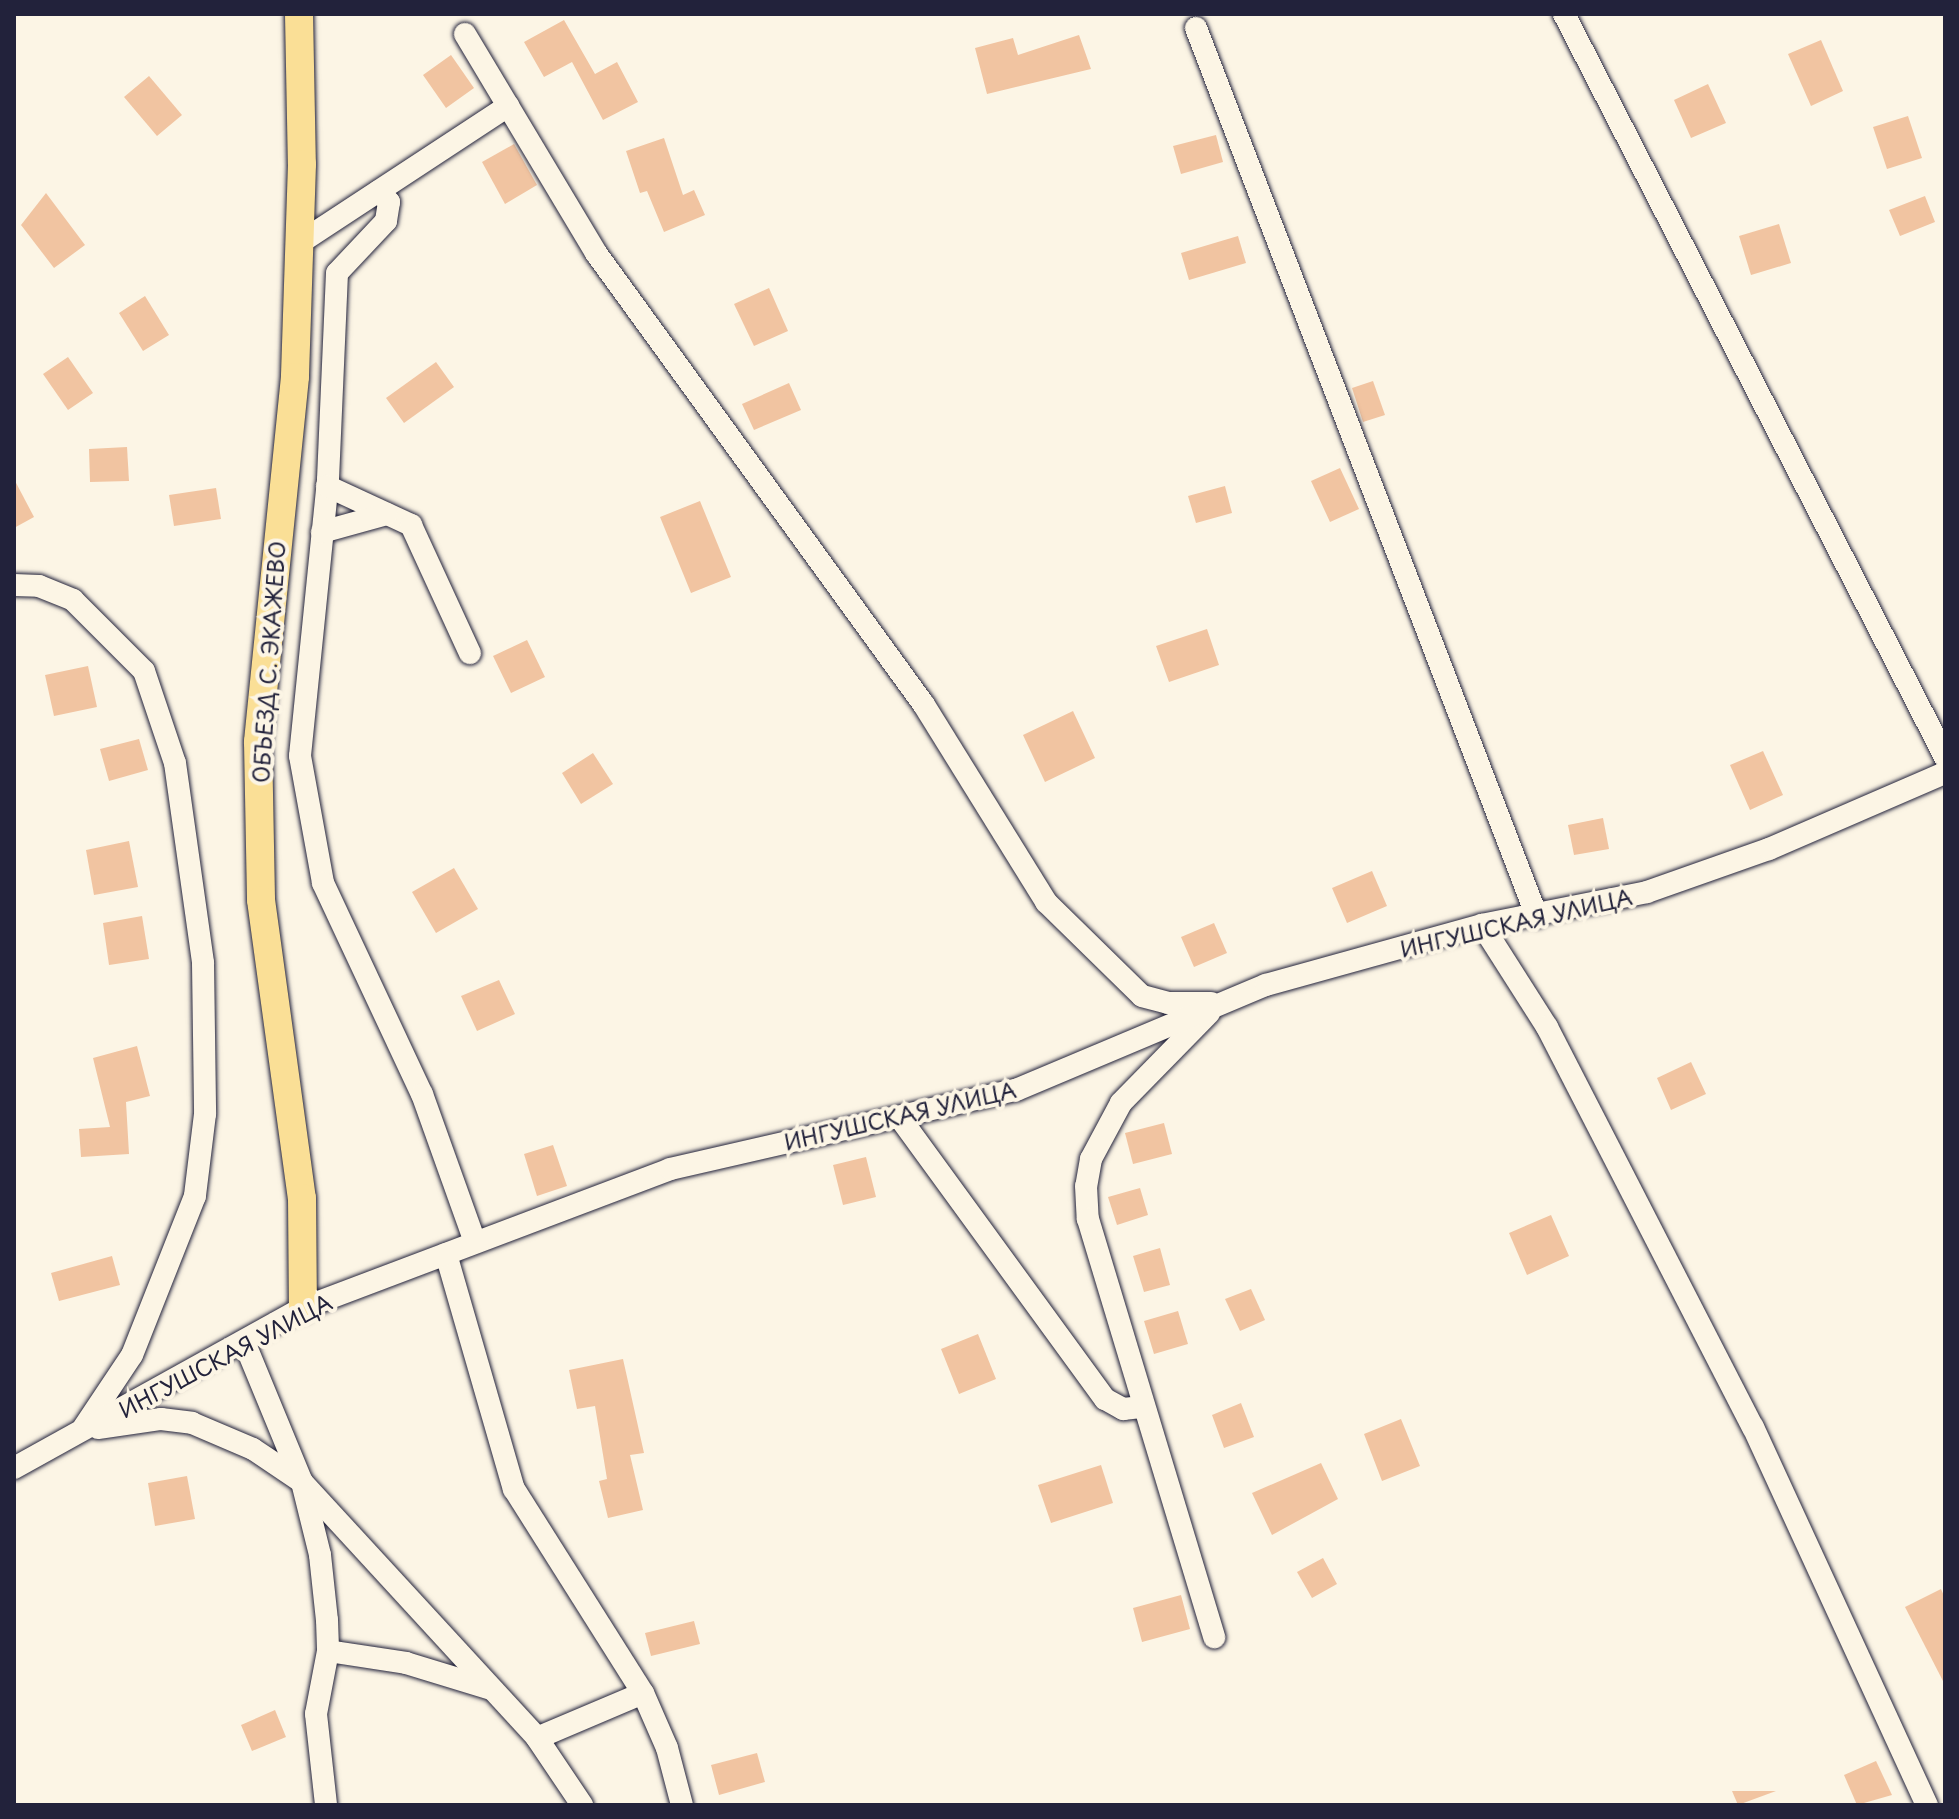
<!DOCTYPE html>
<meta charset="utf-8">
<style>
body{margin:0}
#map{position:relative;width:1959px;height:1819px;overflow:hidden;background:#fcf5e5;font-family:"Playpen Sans",sans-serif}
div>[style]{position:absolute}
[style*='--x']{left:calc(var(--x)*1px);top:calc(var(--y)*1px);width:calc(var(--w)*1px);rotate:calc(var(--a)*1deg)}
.building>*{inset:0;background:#f1c4a1}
.roads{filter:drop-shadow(0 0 2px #22223b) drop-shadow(0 0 2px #22223b)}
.minor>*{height:22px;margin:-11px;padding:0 11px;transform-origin:11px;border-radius:11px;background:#fcf5e5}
.major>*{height:28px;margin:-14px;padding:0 14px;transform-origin:14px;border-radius:14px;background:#fadf96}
span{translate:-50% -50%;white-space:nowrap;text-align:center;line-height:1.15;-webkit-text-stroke:8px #fcf5e5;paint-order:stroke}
.street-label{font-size:22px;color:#22223b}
.frame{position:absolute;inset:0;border:16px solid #22223b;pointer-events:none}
</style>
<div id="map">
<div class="building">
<div style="clip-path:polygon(564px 20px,595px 74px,617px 62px,638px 102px,603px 120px,572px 62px,544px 77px,524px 42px)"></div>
<div style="clip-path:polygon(1079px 35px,1091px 69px,987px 94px,975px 48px,1013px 38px,1018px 55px)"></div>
<div style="clip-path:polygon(1821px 40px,1843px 91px,1811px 106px,1788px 54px)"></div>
<div style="clip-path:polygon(451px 55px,474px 88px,446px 108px,423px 75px)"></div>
<div style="clip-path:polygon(149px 76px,182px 115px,157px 136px,124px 97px)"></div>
<div style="clip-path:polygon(1708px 84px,1726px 123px,1691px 138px,1674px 100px)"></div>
<div style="clip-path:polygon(1908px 116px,1922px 158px,1887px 169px,1873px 127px)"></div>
<div style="clip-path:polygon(1216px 135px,1223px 162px,1181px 174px,1173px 146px)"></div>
<div style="clip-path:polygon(664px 138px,683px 195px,694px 190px,705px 215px,664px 232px,647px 191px,640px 193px,626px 151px)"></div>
<div style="clip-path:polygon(514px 144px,537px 185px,505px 204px,482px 162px)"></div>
<div style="clip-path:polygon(46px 193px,85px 245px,54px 268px,21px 225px)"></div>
<div style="clip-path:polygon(1925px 196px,1935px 222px,1900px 236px,1889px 210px)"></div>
<div style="clip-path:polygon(1779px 224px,1791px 263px,1751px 275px,1739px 236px)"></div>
<div style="clip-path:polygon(1238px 236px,1246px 263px,1189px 280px,1181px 253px)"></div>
<div style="clip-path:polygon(769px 288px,788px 331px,754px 346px,734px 304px)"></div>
<div style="clip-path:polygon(145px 296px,169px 335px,143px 351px,119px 313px)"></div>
<div style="clip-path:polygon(68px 357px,93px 393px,68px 410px,43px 374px)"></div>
<div style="clip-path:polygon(436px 362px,454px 387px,404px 423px,386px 398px)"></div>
<div style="clip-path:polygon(1373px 381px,1385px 415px,1363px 422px,1352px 388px)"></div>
<div style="clip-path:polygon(789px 383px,801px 410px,754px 430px,742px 404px)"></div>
<div style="clip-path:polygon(127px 447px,129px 481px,90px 482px,89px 449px)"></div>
<div style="clip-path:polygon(1340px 468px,1359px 509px,1330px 522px,1311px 481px)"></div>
<div style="clip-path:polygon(14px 479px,34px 517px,14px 528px)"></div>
<div style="clip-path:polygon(1225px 486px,1232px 513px,1196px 523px,1188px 496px)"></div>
<div style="clip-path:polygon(216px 488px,221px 519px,174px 526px,169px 495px)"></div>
<div style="clip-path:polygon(700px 501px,731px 577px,691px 593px,660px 517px)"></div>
<div style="clip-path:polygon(1207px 629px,1219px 665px,1169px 682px,1156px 646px)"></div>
<div style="clip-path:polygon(527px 640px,545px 677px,511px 693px,493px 656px)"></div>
<div style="clip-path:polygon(88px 666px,97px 707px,54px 716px,45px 675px)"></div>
<div style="clip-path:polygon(1073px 711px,1095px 758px,1045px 782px,1023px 735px)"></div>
<div style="clip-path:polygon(139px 739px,148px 770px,109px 781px,100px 749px)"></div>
<div style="clip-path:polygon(1763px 751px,1783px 795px,1750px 810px,1730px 765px)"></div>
<div style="clip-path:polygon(593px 753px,613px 784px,581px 804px,562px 773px)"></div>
<div style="clip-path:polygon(1603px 818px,1609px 849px,1574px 855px,1568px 825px)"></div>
<div style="clip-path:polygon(129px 841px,138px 887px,94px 895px,86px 850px)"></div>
<div style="clip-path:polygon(454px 868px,478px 909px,436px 933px,412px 892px)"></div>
<div style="clip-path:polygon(1372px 871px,1387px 906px,1347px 923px,1332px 888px)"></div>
<div style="clip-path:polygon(142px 916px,149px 959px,109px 965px,103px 923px)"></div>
<div style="clip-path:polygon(1214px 923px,1227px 953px,1194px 967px,1181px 937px)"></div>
<div style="clip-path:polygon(499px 980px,515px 1014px,477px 1031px,461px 996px)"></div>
<div style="clip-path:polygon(137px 1046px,150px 1096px,126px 1102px,129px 1154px,81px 1157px,79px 1129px,110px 1127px,93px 1058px)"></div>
<div style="clip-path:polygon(1691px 1062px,1706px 1094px,1671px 1110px,1657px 1078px)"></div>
<div style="clip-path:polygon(1164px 1123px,1172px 1154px,1133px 1164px,1125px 1133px)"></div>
<div style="clip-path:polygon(553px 1145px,567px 1186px,537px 1196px,524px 1154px)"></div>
<div style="clip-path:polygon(866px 1157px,876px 1197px,843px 1205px,833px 1165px)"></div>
<div style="clip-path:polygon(1140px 1188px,1148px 1215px,1117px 1225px,1108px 1197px)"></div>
<div style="clip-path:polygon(1551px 1215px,1569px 1256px,1527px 1275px,1509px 1233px)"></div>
<div style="clip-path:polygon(1160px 1248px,1170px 1285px,1144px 1292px,1133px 1256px)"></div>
<div style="clip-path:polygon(112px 1256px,120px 1285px,59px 1301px,51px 1273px)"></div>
<div style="clip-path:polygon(1251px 1289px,1265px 1320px,1240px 1331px,1225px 1299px)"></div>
<div style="clip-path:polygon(1178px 1311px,1188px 1344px,1154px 1354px,1144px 1321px)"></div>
<div style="clip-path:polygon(978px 1334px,996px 1379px,959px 1394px,941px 1349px)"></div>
<div style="clip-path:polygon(623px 1359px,644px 1453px,630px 1455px,643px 1510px,608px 1518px,599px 1481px,607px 1479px,595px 1406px,577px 1409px,569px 1370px)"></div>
<div style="clip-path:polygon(1241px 1403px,1254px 1437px,1224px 1448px,1212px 1415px)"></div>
<div style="clip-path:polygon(1401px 1419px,1420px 1466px,1382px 1481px,1364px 1434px)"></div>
<div style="clip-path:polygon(1321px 1463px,1338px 1499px,1272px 1535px,1252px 1493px)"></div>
<div style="clip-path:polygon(1101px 1465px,1113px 1503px,1051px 1523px,1038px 1485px)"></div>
<div style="clip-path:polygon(187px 1476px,195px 1519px,155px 1526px,148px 1483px)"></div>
<div style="clip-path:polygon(1323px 1558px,1337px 1584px,1312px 1598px,1297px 1572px)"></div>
<div style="clip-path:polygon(1941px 1589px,1945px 1598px,1944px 1683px,1905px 1607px)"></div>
<div style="clip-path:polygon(1181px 1595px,1190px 1629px,1142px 1642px,1133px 1608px)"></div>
<div style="clip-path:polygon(694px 1621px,700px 1644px,651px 1656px,645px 1633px)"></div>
<div style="clip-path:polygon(275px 1710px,286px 1737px,252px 1751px,241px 1725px)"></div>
<div style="clip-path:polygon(757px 1753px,765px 1782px,719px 1795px,711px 1765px)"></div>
<div style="clip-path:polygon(1876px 1761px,1892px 1795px,1857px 1805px,1844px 1775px)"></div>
<div style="clip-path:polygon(1732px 1791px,1776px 1791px,1738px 1805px)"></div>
</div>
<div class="roads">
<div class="minor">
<div style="--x:1564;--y:14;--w:835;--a:62.85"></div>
<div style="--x:1196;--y:28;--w:952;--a:69.01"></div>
<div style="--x:465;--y:34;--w:255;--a:59.1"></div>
<div style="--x:596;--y:253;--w:558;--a:54.03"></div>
<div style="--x:924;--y:705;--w:232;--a:58.2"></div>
<div style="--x:1046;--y:902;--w:134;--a:44.4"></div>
<div style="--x:1142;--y:996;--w:27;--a:15"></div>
<div style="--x:1168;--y:1003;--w:43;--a:0"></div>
<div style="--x:379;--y:191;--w:15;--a:48"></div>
<div style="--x:389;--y:202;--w:19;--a:99"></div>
<div style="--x:386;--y:221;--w:71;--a:133.3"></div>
<div style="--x:337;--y:273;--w:207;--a:92.5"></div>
<div style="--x:328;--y:480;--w:277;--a:95.8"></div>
<div style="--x:300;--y:756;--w:129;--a:79.7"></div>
<div style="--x:323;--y:883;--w:233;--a:64.9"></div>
<div style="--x:422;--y:1094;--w:157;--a:70.3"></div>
<div style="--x:301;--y:242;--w:248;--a:-33.3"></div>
<div style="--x:327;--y:486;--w:93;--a:24.9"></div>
<div style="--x:411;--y:525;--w:141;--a:65.3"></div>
<div style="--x:322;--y:532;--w:67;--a:-15.5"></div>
<div style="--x:14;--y:585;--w:25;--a:2"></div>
<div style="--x:39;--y:586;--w:37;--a:22"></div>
<div style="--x:73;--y:600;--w:100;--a:45"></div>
<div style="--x:144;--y:671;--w:97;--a:71.4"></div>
<div style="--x:175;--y:763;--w:202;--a:82"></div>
<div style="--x:203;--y:963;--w:151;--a:89.2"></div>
<div style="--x:205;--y:1114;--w:83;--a:97"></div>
<div style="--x:195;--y:1196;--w:171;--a:111.6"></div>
<div style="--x:132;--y:1355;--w:87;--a:123.7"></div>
<div style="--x:1482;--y:925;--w:121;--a:57.5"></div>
<div style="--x:1547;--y:1027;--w:450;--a:62.8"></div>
<div style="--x:1753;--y:1427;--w:416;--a:65.3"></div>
<div style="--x:1209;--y:1013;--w:126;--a:134.4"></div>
<div style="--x:1121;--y:1103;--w:64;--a:118.2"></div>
<div style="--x:1091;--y:1159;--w:27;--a:100"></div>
<div style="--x:1086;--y:1186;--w:33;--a:87"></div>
<div style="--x:1088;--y:1219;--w:437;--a:73.2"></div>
<div style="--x:900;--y:1118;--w:348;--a:53.9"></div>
<div style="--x:1105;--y:1399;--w:21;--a:29"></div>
<div style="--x:1123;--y:1409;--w:20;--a:-6"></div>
<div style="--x:446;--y:1254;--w:245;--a:73.9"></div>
<div style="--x:514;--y:1489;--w:241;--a:57.7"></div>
<div style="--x:643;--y:1693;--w:60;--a:66.4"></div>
<div style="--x:667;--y:1748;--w:59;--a:75.3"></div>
<div style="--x:245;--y:1344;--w:149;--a:67.6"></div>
<div style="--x:302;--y:1482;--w:348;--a:47.4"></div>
<div style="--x:537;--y:1738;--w:81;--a:56.1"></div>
<div style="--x:98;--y:1428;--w:64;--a:-8.1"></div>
<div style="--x:161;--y:1419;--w:31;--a:7"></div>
<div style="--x:192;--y:1423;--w:66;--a:23.1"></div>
<div style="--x:253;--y:1449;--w:59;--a:34"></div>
<div style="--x:302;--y:1482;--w:75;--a:76.1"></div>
<div style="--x:320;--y:1555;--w:65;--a:83.9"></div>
<div style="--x:327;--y:1620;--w:31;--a:88"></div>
<div style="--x:328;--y:1651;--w:64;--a:100.8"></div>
<div style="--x:316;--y:1714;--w:92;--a:83.7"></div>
<div style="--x:14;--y:1468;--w:330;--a:-29"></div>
<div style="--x:303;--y:1308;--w:392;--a:-20.7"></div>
<div style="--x:670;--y:1169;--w:355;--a:-12.9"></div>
<div style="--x:1016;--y:1090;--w:271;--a:-22.8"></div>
<div style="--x:1266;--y:985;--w:224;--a:-15.5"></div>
<div style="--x:1482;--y:925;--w:168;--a:-11.3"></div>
<div style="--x:1647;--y:892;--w:129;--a:-19.4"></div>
<div style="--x:1769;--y:849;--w:192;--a:-23.4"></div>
<div style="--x:328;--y:1651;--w:79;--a:8.7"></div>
<div style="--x:406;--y:1663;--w:89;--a:17"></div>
<div style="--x:537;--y:1738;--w:115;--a:-23"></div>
</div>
<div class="major">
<div style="--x:299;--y:14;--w:150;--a:88.9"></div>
<div style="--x:302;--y:164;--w:213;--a:91.9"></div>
<div style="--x:295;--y:377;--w:367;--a:95.8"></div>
<div style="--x:258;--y:742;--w:158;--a:88.9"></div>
<div style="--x:261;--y:900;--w:301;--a:82.2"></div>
<div style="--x:302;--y:1198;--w:110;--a:89.5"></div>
</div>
</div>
<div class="street-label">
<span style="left:268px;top:662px;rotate:-86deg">ОБЪЕЗД С. ЭКАЖЕВО</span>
<span style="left:1516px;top:922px;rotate:-13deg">ИНГУШСКАЯ УЛИЦА</span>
<span style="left:900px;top:1115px;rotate:-13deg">ИНГУШСКАЯ УЛИЦА</span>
<span style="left:225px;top:1355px;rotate:-28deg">ИНГУШСКАЯ УЛИЦА</span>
</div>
<div class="frame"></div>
</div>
